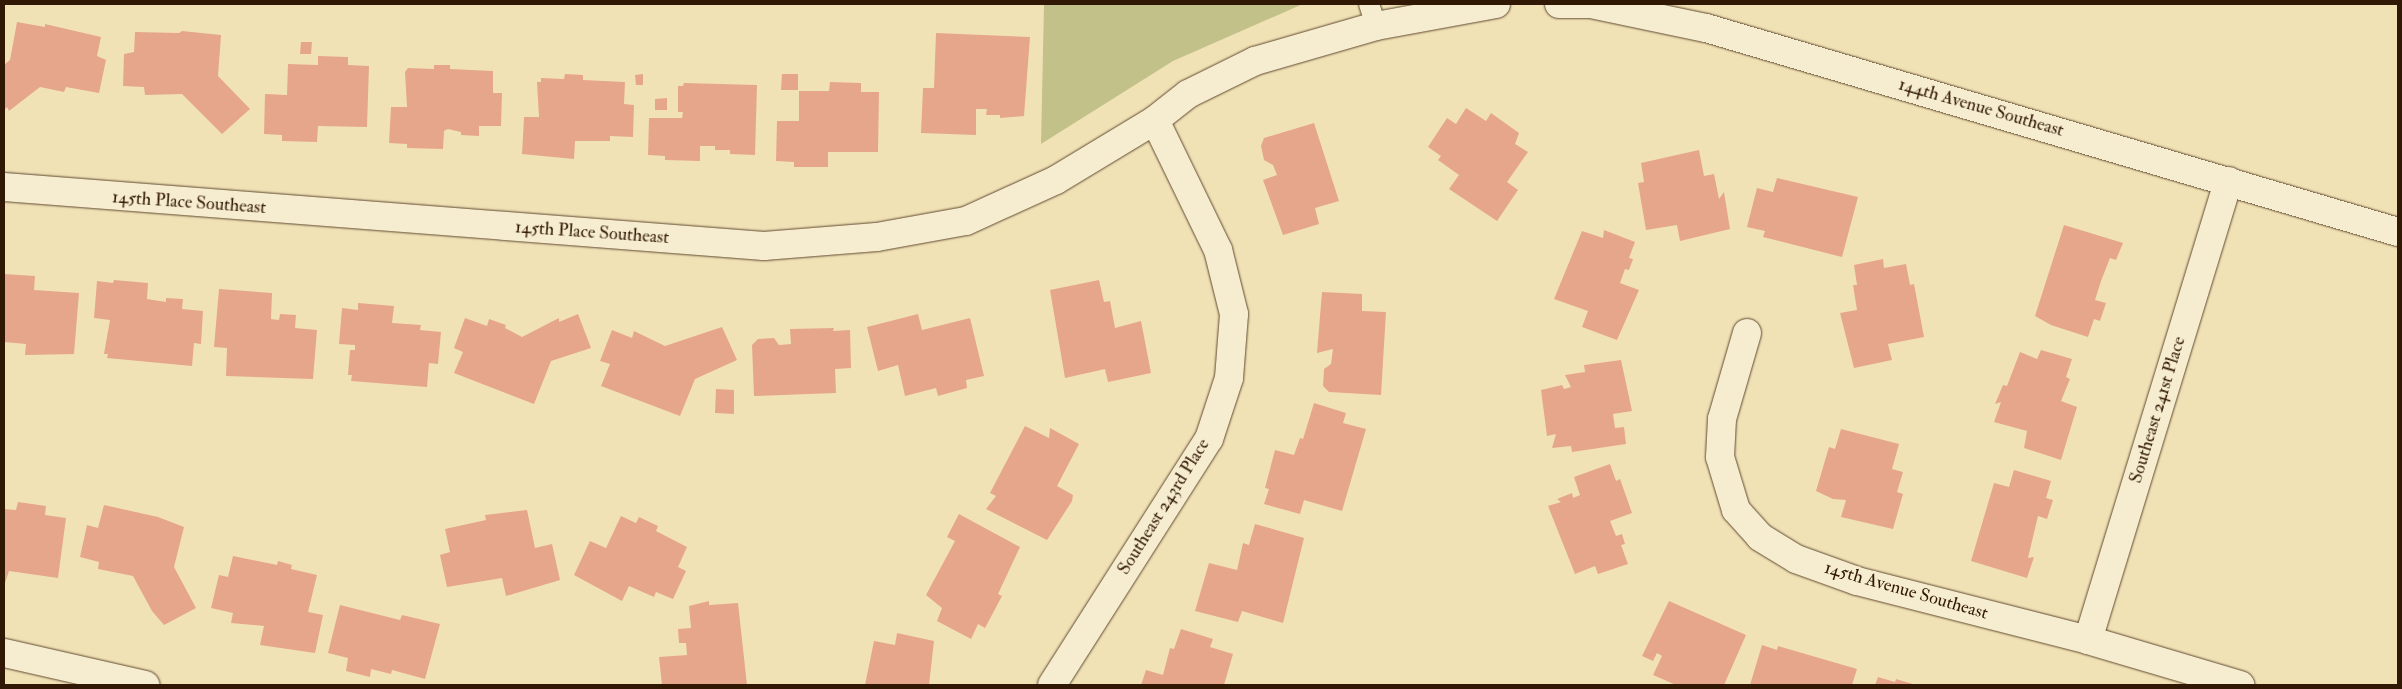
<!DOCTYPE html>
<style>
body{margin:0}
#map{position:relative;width:2402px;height:689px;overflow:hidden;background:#f1e2b6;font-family:"IM FELL Double Pica",serif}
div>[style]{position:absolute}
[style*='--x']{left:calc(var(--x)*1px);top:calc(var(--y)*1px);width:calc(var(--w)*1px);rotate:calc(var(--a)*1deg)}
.green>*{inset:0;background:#c1c189}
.building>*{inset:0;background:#e6a68c}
.roads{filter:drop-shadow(0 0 1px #614a30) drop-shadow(0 0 1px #614a30)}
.service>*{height:20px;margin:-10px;padding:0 10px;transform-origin:10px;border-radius:10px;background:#f6ecd0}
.minor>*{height:28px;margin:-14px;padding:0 14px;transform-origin:14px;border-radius:14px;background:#f6ecd0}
span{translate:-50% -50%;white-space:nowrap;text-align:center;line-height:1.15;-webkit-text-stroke:5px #f6ecd0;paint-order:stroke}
.street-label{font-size:18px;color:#311804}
.frame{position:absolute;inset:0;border:5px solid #311804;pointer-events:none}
</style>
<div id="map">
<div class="green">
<div style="clip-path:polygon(1044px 4px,1303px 4px,1173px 61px,1041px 144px)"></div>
</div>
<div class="building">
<div style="clip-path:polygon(17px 22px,45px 27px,45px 24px,101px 37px,97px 56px,106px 60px,99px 93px,66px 87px,64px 92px,40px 87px,9px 111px,7px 107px,4px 110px,4px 65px,10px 60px)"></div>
<div style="clip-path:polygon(182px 31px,221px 35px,218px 76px,250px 109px,222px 134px,182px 94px,145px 95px,144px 87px,123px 86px,124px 54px,134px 52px,135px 32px,179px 33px)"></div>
<div style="clip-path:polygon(936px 33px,1030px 37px,1024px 116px,1000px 118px,1000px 115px,986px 115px,987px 109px,976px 109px,976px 135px,921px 133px,923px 88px,934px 88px)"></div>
<div style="clip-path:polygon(301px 42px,312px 42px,311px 54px,300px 54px)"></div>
<div style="clip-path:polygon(318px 56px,348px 57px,348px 65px,369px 66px,367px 127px,318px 126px,317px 142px,282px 141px,282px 135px,264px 134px,265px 94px,287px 95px,288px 64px,318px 65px)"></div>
<div style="clip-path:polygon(434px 65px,450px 65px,450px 69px,493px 71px,493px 93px,502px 93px,501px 126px,479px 126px,479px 136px,461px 135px,461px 132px,448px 129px,444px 131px,443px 149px,407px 148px,407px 144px,389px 143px,391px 107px,407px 107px,405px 72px,408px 68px,434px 69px)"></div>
<div style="clip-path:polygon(565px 74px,583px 75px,583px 80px,625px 82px,624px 104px,634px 105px,633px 137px,610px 136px,610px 141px,575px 141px,574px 159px,522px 154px,524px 117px,539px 117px,537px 82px,541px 82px,541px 78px,564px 79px)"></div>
<div style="clip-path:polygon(643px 74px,643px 85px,636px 85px,635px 75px)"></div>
<div style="clip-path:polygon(782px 74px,798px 74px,798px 90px,781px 90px)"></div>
<div style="clip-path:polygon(830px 82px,861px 83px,861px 92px,879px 92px,878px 152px,828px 152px,828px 167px,794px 167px,794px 162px,776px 161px,777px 121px,799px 121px,799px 91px,829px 91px)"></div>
<div style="clip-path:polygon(684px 83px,757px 85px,755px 155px,730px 154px,730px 150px,715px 150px,715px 146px,700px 146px,700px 161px,665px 160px,665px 156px,648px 155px,649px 118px,682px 118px,683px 112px,678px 112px,678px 86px,683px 86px)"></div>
<div style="clip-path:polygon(667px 98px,667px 110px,655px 110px,655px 99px)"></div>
<div style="clip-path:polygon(1466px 108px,1486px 121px,1491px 113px,1519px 133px,1515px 144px,1528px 152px,1507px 182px,1518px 190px,1497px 221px,1449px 189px,1459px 175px,1438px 160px,1441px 156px,1428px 147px,1447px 118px,1456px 124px)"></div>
<div style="clip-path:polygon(1314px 123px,1339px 201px,1315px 208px,1319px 224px,1283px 235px,1263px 180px,1277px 175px,1273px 165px,1264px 160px,1261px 146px,1264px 138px)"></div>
<div style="clip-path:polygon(1699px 150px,1704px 176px,1714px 174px,1719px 199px,1724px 192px,1730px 229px,1680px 241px,1677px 225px,1646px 230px,1638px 183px,1644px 182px,1641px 163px)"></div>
<div style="clip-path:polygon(1777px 178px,1858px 197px,1842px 257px,1763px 237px,1765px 231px,1747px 227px,1757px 188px,1773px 192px)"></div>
<div style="clip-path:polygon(2064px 225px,2123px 243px,2116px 260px,2110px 258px,2101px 281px,2095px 300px,2106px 303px,2100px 321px,2094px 319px,2088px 337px,2051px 325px,2035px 316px)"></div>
<div style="clip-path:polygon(1604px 230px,1635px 242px,1629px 258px,1633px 259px,1629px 270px,1625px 269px,1620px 283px,1639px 290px,1617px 340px,1582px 327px,1588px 311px,1554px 299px,1582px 231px,1603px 238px)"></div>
<div style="clip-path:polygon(1883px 259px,1884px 268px,1906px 264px,1910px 285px,1914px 284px,1924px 337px,1888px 344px,1892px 360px,1854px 368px,1840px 313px,1857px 310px,1853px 285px,1857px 285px,1854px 265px)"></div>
<div style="clip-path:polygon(4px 274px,35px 276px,34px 290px,79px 293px,74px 354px,25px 355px,26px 344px,4px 342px)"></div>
<div style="clip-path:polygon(114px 280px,148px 283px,147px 299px,166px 302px,166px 298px,183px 299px,182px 309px,203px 311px,201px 344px,194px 343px,192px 366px,107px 358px,108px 354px,104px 354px,110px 320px,94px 318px,97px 281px,113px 283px)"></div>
<div style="clip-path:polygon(1099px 280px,1104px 302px,1110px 301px,1115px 328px,1141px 321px,1151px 373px,1108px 382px,1105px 369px,1065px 378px,1050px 290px)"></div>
<div style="clip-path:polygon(219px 289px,272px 293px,271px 319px,279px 320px,280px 314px,296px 315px,295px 328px,317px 330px,313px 379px,226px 376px,227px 348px,214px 347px)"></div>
<div style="clip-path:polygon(1322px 292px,1362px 294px,1362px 311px,1386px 312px,1381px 395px,1329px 392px,1323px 386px,1324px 369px,1331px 364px,1333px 349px,1317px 353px)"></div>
<div style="clip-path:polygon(358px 303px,394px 306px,392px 323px,421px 325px,420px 330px,441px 332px,438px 364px,429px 363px,427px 387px,351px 381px,352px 375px,348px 375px,350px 350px,355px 350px,355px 345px,339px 344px,342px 308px,358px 310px)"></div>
<div style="clip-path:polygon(578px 314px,591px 348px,551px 361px,534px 404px,454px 373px,463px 352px,454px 348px,465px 318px,487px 326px,489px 319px,506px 325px,505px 328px,522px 337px,559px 318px,559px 322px)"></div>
<div style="clip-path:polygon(918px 314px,922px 330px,970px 318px,984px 376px,966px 380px,967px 388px,938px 396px,936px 388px,905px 396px,898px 365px,878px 371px,867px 327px)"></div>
<div style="clip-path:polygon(722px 327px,737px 360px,695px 379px,680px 416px,601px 386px,610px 364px,600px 361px,612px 330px,632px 338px,634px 331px,665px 346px)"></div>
<div style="clip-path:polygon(834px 328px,833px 331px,850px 330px,851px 368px,835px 369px,836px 393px,754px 396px,752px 345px,758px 339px,774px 338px,779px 345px,791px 344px,790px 329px)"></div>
<div style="clip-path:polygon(2041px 350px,2072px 359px,2066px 377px,2070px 379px,2061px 401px,2077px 407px,2061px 460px,2024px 448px,2027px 431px,1994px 422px,2001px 402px,1995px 404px,2003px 385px,2007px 386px,2020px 352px,2037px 359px)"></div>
<div style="clip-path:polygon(1621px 360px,1632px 411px,1613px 414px,1615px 428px,1624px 427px,1626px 444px,1572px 452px,1571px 446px,1552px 448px,1556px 434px,1547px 436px,1541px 390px,1562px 385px,1564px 389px,1571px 387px,1565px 375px,1585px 372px,1584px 365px)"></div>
<div style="clip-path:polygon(716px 389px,734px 390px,734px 414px,715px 413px)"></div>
<div style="clip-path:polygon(1314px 403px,1346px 413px,1343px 423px,1366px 429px,1342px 511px,1304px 500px,1300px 514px,1264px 504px,1269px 489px,1265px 488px,1275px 450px,1294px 455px,1300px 438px,1303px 439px)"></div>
<div style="clip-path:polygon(1025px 426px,1049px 438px,1050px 428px,1079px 444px,1057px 486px,1073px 495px,1072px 501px,1047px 540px,986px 509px,996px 496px,990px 493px)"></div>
<div style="clip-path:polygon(1841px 429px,1899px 444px,1892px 469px,1903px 472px,1897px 492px,1903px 494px,1893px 529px,1841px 517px,1846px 500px,1833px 499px,1816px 491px,1829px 447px,1835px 449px)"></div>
<div style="clip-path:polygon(1610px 464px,1616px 481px,1620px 479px,1632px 513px,1610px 521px,1616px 536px,1622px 534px,1625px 544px,1621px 545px,1628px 564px,1598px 574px,1595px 566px,1575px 574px,1548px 506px,1561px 502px,1557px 499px,1572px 493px,1573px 498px,1580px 495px,1574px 477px)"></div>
<div style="clip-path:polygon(2014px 470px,2051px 481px,2046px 498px,2053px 500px,2047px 519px,2038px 516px,2028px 558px,2034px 557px,2027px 578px,1971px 561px,1994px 483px,2009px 487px)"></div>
<div style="clip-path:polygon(18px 502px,46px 506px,45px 515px,66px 518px,58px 578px,9px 571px,4px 586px,4px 509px,16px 510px)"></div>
<div style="clip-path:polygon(104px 505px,158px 517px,184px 527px,174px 567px,196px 608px,164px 625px,152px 611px,133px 576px,98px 569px,99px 562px,80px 557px,87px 525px,98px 528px)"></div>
<div style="clip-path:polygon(527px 510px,535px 548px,552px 544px,560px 580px,506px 596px,502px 578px,447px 587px,440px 555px,450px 552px,445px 529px,486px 520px,485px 515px)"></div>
<div style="clip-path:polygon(959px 514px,1020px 547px,998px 594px,1002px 596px,985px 628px,978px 624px,971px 639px,937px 621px,942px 608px,926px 595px,955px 541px,947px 537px)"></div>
<div style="clip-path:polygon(621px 516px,636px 523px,639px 517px,658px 526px,656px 531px,687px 547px,678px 567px,686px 571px,673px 599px,656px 592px,654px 597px,629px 586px,622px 601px,574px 575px,590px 541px,606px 548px)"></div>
<div style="clip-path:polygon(1255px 524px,1304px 538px,1283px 623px,1242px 611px,1238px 622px,1195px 611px,1209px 563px,1237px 570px,1243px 543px,1249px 545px)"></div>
<div style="clip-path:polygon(233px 556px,277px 565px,278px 561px,292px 565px,291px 569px,317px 575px,308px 612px,323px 615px,315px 653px,260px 645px,264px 626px,231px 623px,233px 613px,211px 608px,219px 575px,228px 577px)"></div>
<div style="clip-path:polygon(709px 601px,709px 605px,738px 603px,747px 685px,662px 685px,659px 657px,687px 655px,686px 643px,679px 643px,678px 629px,691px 628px,689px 606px)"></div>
<div style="clip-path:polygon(1669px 601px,1746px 635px,1724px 685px,1676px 685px,1653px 675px,1662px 656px,1657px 653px,1653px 661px,1642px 656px)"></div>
<div style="clip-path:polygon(340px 605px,400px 620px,402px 615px,440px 624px,425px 679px,392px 670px,391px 674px,371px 669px,370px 677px,346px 671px,348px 658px,328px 653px)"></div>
<div style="clip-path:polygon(1181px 629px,1213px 639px,1210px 647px,1233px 654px,1224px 685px,1141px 685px,1146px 670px,1163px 675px,1170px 648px,1174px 649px)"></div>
<div style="clip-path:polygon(897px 633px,934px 641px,929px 685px,865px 685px,874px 641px,895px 645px)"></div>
<div style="clip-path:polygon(1762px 645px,1777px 650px,1778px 646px,1857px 669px,1852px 685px,1750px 685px)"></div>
<div style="clip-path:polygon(1878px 677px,1895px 682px,1896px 679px,1916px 685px,1875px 685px)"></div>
</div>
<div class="roads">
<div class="service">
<div style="--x:1369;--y:4;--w:23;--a:72"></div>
</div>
<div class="minor">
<div style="--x:1559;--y:4;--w:32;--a:0"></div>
<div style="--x:1591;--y:4;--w:117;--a:11.8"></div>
<div style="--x:1706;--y:28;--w:721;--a:16.43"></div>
<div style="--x:4;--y:187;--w:762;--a:4.44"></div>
<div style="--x:764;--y:246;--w:113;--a:-4.6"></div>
<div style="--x:877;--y:237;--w:90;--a:-10.2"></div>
<div style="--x:966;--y:221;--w:99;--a:-24.5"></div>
<div style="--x:1056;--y:180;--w:116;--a:-31.2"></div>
<div style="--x:1155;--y:120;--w:42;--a:-38.2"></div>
<div style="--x:1188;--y:94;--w:75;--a:-26.2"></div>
<div style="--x:1255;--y:61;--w:126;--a:-16.1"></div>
<div style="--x:1376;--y:26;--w:122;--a:-10.4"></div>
<div style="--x:1747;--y:333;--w:90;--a:106.2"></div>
<div style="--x:1722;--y:419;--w:38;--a:93"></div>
<div style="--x:1720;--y:457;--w:55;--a:73.2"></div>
<div style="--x:1736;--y:510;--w:36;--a:48"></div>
<div style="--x:1760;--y:537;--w:42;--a:31.4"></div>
<div style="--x:1796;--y:559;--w:65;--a:19.8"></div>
<div style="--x:1857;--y:581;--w:238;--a:14.3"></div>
<div style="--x:2088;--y:640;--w:159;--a:16.5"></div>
<div style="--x:2088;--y:640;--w:480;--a:-73"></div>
<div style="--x:4;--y:653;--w:145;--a:12.8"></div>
<div style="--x:1052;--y:685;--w:292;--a:-57.5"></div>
<div style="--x:1209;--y:439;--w:64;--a:-71.8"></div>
<div style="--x:1229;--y:378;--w:64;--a:-85.5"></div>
<div style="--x:1234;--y:314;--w:66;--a:-104"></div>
<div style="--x:1218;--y:250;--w:144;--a:-115.9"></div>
</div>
</div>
<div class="street-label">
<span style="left:1981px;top:108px;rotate:16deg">144th Avenue Southeast</span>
<span style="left:189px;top:203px;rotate:4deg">145th Place Southeast</span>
<span style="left:592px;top:233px;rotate:4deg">145th Place Southeast</span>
<span style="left:2158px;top:410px;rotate:-73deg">Southeast 241st Place</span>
<span style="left:1164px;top:507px;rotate:-58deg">Southeast 243rd Place</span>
<span style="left:1906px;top:591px;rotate:16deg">145th Avenue Southeast</span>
</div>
<div class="frame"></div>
</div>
